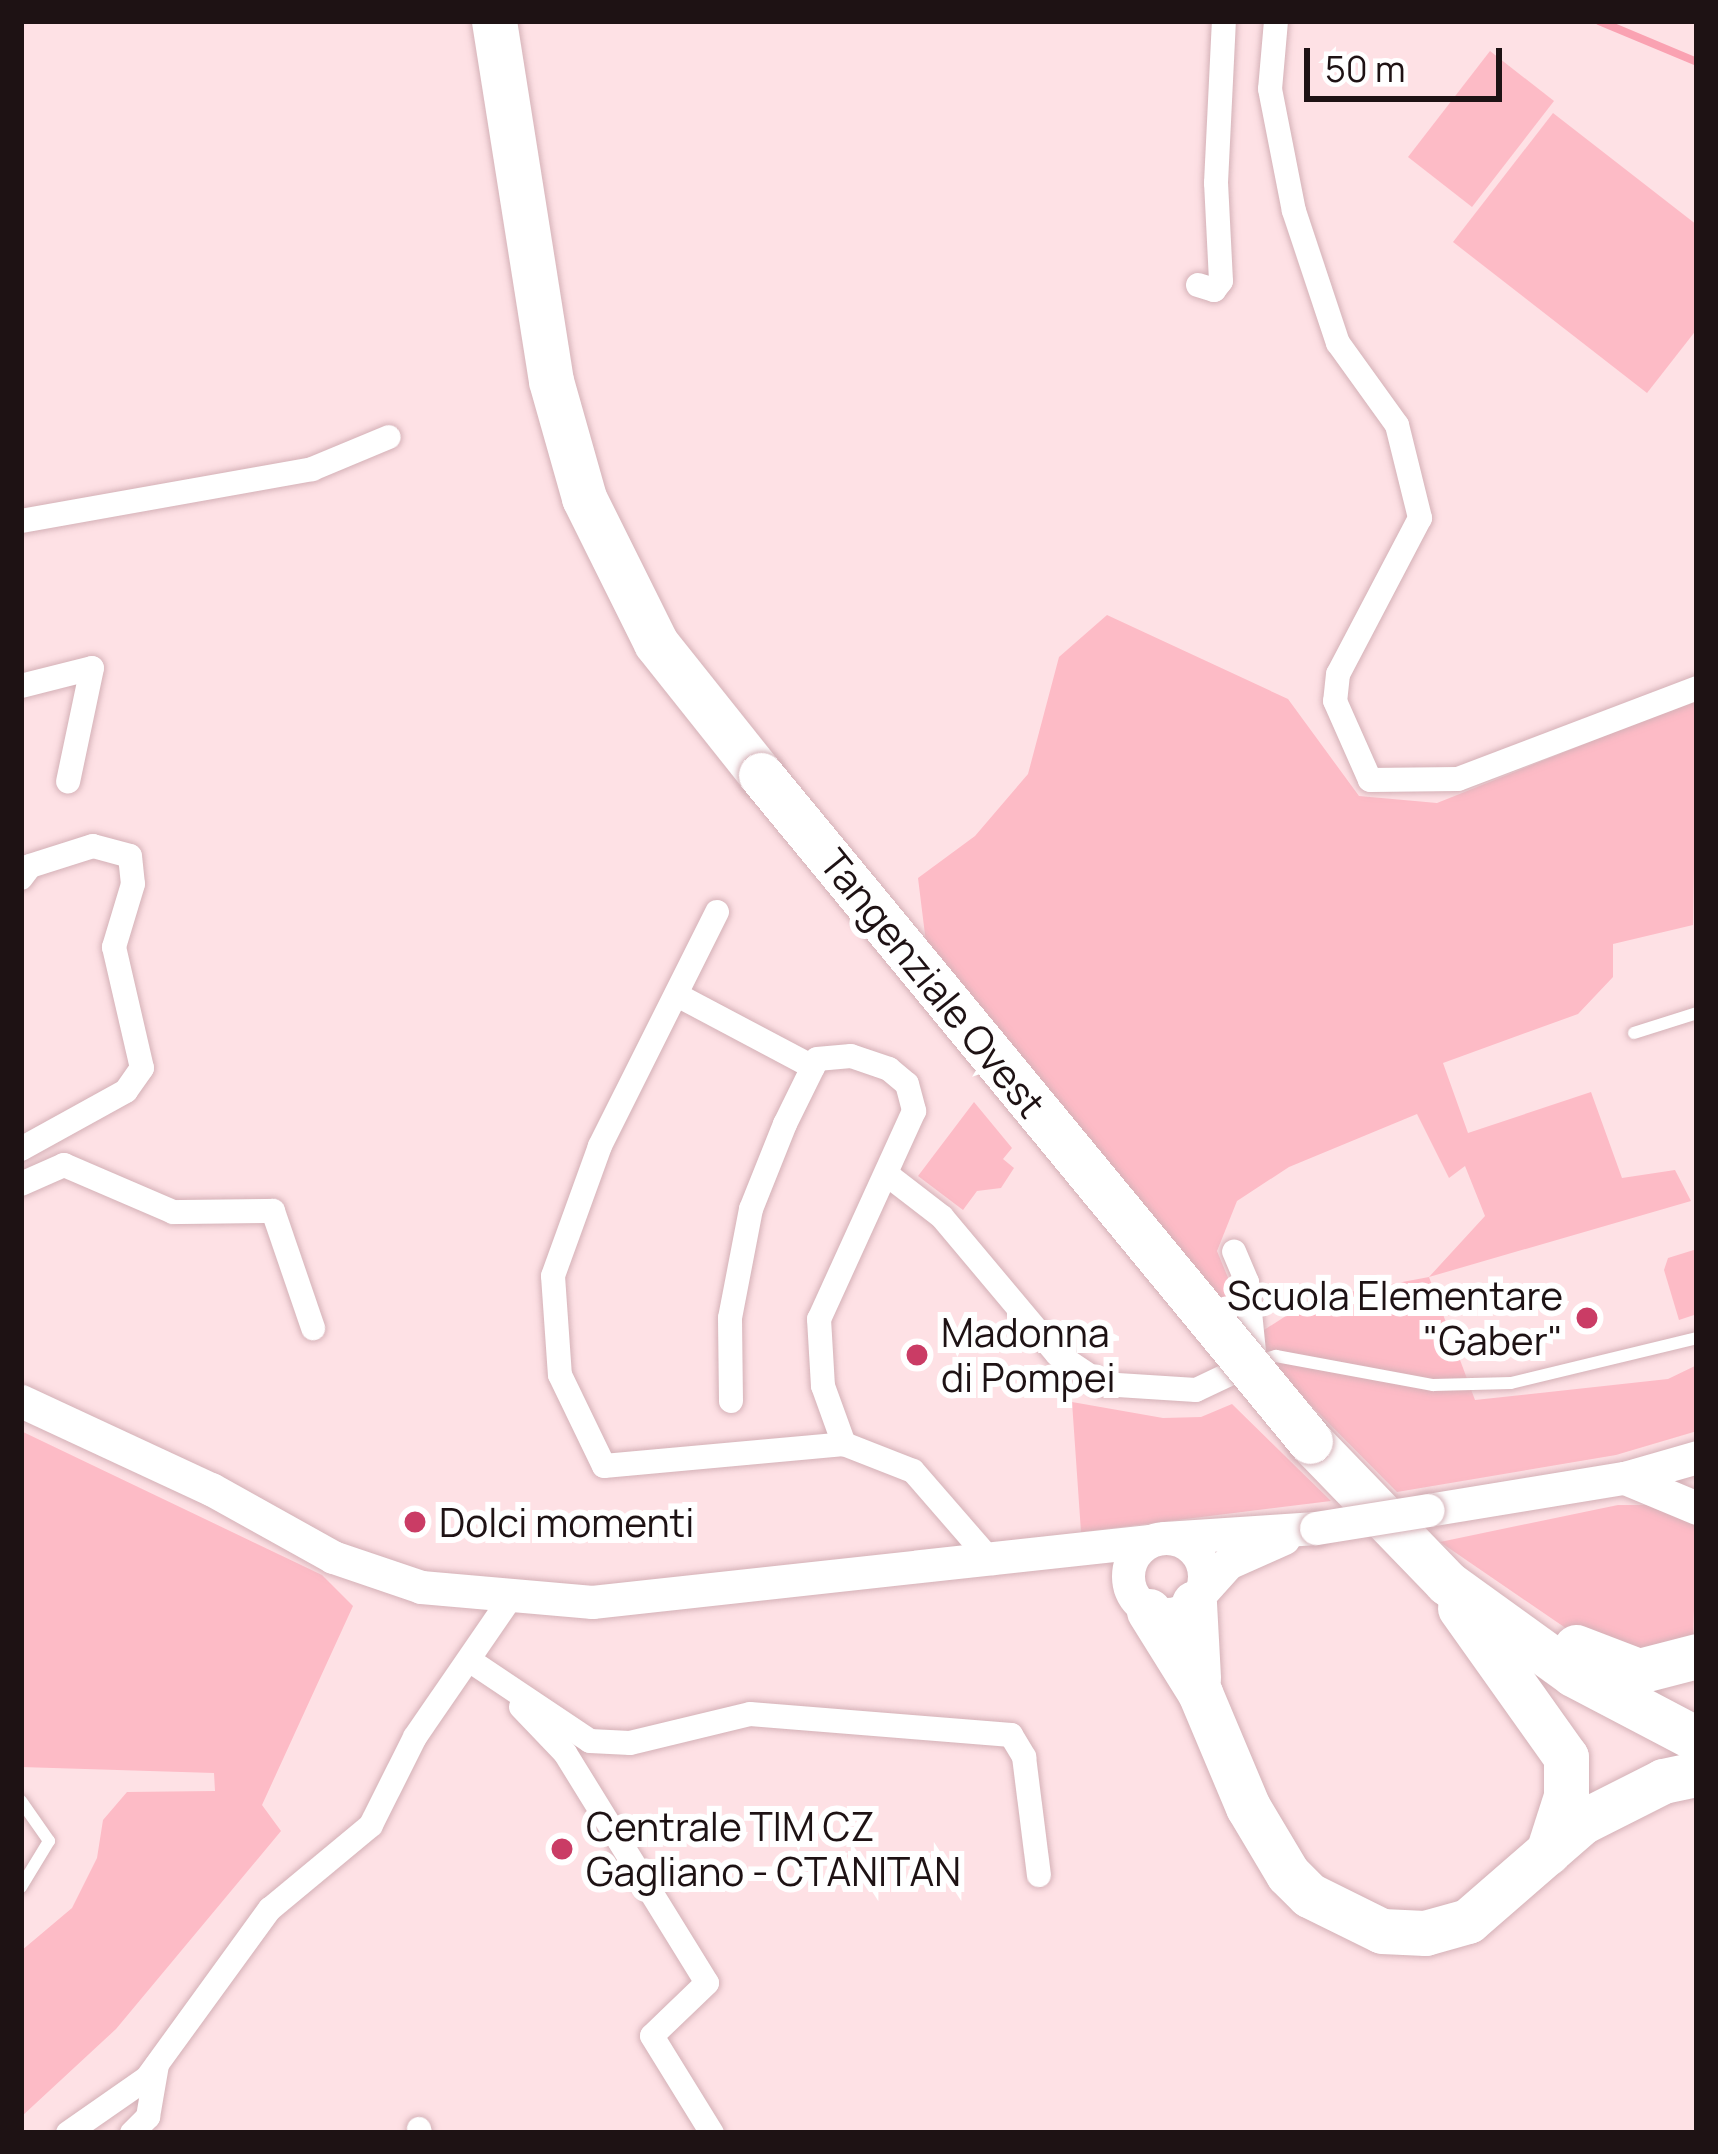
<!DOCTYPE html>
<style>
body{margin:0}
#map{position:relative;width:1718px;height:2154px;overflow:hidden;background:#fee1e5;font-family:Manrope,sans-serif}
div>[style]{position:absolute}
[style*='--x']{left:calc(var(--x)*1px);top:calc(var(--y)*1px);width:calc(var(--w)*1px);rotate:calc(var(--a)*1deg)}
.green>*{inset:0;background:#fdbbc6}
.stream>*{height:8px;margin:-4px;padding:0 4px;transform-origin:4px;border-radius:4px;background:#faa2b2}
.roads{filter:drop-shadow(0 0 3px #d4b1b7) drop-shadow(0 0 3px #d4b1b7)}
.lane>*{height:12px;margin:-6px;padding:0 6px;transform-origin:6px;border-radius:6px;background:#fff}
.street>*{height:24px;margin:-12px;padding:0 12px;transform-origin:12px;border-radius:12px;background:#fff}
.secondary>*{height:33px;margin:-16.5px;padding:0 16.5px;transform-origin:16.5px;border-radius:16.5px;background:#fff}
.secondary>.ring{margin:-16.5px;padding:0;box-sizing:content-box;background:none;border:33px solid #fff;border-radius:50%}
.highway>*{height:45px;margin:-22.5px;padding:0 22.5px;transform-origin:22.5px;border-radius:22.5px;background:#fff}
.bridges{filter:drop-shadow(0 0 3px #d4b1b7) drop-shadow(0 0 3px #d4b1b7)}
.secondary-bridge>*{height:33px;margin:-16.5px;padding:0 16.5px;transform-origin:16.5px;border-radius:16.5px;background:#fff}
.highway-bridge>*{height:45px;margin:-22.5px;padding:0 22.5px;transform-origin:22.5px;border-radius:22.5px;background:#fff}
.dots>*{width:33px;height:33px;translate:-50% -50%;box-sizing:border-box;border:6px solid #fff;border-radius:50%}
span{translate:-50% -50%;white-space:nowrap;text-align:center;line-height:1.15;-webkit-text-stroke:12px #fff;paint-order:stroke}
.street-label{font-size:39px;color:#1e1214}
.poi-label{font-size:39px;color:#1e1214}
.right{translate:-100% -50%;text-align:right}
.left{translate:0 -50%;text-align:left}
.frame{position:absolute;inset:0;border:24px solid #1e1214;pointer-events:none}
.scale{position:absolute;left:1304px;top:48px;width:198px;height:54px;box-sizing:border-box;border:6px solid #1e1214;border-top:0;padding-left:15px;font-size:36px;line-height:42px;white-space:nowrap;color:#1e1214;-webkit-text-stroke:9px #fff;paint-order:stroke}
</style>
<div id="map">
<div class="green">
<div style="clip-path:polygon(1490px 51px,1554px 101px,1472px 207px,1408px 157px)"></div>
<div style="clip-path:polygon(1553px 113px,1697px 225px,1697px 329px,1647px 393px,1453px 242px)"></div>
<div style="clip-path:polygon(1107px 615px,1288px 699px,1359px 796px,1437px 803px,1697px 699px,1693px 925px,1613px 944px,1613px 977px,1578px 1014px,1443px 1063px,1468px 1133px,1591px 1092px,1622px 1178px,1675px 1170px,1691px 1201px,1429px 1277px,1475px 1400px,1668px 1379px,1697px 1365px,1697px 1431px,1616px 1455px,1397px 1492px,1262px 1356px,1264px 1330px,1312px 1299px,1429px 1277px,1485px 1216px,1465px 1166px,1449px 1178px,1417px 1114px,1289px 1167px,1237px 1201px,1217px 1251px,1243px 1314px,1238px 1334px,928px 959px,918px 878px,975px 836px,1028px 774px,1059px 657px)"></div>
<div style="clip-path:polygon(974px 1102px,1012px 1148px,1003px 1159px,1014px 1168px,1001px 1188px,977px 1191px,963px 1210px,918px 1176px)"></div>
<div style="clip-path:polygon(1697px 1249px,1697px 1314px,1679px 1320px,1664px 1270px,1668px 1258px)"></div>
<div style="clip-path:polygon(1072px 1402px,1163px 1418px,1201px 1417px,1232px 1404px,1331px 1501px,1081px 1532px)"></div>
<div style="clip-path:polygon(21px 1431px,322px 1575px,353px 1606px,262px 1805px,281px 1831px,116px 2029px,21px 2117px,21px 1951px,72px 1908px,97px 1858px,103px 1820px,127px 1792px,215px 1791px,214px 1773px,21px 1767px)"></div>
<div style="clip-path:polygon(1618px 1505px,1659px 1505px,1697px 1525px,1693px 1639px,1605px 1655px,1440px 1542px)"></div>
</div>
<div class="stream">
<div style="--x:1599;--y:21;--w:106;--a:22.7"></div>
</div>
<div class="roads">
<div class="lane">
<div style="--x:1634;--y:1033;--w:66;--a:-17.6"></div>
<div style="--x:1256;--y:1362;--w:21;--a:-17"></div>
<div style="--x:1276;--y:1356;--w:160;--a:10.5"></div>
<div style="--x:1433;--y:1385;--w:78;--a:-1.5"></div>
<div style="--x:1511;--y:1383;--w:191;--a:-13.6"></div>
<div style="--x:21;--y:1801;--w:49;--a:55"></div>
<div style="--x:49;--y:1841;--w:54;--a:121.3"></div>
</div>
<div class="street">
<div style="--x:1276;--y:21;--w:68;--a:95"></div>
<div style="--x:1270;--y:89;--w:124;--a:78.9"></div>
<div style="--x:1294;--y:211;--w:139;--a:71.6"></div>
<div style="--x:1338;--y:343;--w:101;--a:54.3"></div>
<div style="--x:1397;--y:425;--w:96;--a:76.1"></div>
<div style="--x:1420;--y:518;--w:176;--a:117.7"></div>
<div style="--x:1338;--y:674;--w:27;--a:96"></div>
<div style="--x:1335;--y:701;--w:86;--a:66.1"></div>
<div style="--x:1370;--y:780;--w:88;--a:-0.7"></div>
<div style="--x:1458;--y:779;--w:256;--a:-20.8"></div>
<div style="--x:1198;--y:285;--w:17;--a:17"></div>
<div style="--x:1214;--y:290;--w:11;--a:-52"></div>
<div style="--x:1221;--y:281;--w:98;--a:-92.9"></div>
<div style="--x:1216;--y:183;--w:162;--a:-87.2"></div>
<div style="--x:21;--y:521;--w:296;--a:-10.1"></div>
<div style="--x:312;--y:469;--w:83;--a:-22.6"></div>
<div style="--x:21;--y:686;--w:73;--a:-14.2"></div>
<div style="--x:92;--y:668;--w:116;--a:101.9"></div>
<div style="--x:21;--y:878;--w:15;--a:-53"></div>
<div style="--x:30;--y:866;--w:66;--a:-17.6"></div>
<div style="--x:93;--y:846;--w:38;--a:15"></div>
<div style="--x:130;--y:856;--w:28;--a:84"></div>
<div style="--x:133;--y:884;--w:66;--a:106.8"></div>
<div style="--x:114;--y:947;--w:124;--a:77"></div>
<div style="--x:142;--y:1068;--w:28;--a:125"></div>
<div style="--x:126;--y:1091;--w:120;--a:151.1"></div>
<div style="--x:717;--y:912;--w:262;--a:116.6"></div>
<div style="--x:600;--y:1146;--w:138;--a:109.9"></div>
<div style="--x:553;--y:1276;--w:99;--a:86"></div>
<div style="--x:560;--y:1375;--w:101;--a:64.2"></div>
<div style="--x:604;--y:1466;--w:241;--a:-5.2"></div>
<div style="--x:844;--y:1444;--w:74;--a:21.4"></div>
<div style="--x:913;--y:1471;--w:122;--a:49"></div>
<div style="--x:677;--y:995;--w:154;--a:27.9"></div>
<div style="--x:889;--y:1176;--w:67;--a:37.7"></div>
<div style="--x:942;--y:1217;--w:179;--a:50"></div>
<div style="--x:1057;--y:1354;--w:54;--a:33.7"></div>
<div style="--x:1102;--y:1384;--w:94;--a:3.7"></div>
<div style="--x:1196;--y:1390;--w:65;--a:-25.4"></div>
<div style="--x:1255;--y:1362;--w:80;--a:-95.7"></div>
<div style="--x:1247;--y:1282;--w:33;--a:-113"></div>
<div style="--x:21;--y:1184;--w:47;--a:-23.8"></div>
<div style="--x:64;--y:1165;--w:119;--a:23.3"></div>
<div style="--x:173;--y:1212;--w:100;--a:-0.6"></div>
<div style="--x:273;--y:1211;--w:124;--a:71.1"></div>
<div style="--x:731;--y:1401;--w:83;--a:-90.7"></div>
<div style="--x:730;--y:1318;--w:111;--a:-79.1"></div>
<div style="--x:751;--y:1209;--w:92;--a:-68.2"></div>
<div style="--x:785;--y:1124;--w:72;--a:-63.8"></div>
<div style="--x:817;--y:1059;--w:34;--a:-5"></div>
<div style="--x:851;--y:1056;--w:40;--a:18.9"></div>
<div style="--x:889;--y:1069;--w:23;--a:40"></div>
<div style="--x:907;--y:1084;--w:28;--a:75"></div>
<div style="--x:914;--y:1111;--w:229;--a:114.5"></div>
<div style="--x:819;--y:1319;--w:67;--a:86.6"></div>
<div style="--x:823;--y:1386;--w:62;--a:70.1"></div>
<div style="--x:472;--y:1662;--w:142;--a:33.8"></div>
<div style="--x:590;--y:1741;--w:40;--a:2.9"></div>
<div style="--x:630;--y:1743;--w:123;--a:-13.6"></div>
<div style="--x:750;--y:1714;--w:262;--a:4.6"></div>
<div style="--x:1011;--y:1735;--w:26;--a:59"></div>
<div style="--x:1024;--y:1757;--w:119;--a:82.8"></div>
<div style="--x:521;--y:1707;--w:64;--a:46.3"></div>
<div style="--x:565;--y:1753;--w:270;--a:58.3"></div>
<div style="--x:707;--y:1983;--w:76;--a:136.1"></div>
<div style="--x:652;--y:2036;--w:114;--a:58.3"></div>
<div style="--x:419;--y:2129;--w:4;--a:76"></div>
<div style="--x:68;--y:2133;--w:96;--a:-34.8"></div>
<div style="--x:147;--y:2078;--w:209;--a:-54"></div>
<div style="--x:270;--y:1909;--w:131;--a:-39.7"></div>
<div style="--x:371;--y:1825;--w:98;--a:-63.4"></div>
<div style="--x:415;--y:1737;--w:171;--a:-55.5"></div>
<div style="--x:132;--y:2133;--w:23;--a:-45"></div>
<div style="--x:148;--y:2117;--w:53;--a:-80.2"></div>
</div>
<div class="secondary">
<div style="--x:21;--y:1401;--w:209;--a:24.9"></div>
<div style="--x:211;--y:1489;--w:140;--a:29.1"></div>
<div style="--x:333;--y:1557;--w:93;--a:18.8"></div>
<div style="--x:421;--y:1587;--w:172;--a:5"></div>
<div style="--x:592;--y:1602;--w:561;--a:-6.24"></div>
<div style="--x:1625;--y:1478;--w:78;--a:22.6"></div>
<div style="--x:1428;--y:1510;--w:199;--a:-9.3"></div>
<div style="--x:1624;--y:1478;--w:76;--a:-16"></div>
<div class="ring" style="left:1128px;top:1538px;width:43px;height:43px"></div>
<div style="--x:1165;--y:1538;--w:151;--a:-3.8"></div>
<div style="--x:1202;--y:1592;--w:39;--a:-48"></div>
<div style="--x:1228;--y:1563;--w:61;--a:-24.1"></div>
</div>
<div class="highway">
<div style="--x:494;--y:21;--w:364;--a:81"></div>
<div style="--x:551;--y:381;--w:122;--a:74.2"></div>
<div style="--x:584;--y:498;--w:162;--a:63.6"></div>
<div style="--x:656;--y:643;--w:169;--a:51.5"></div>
<div style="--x:1310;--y:1441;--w:197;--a:46"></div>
<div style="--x:1447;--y:1583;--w:155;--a:35.8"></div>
<div style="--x:1573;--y:1674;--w:140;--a:27.7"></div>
<div style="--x:1194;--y:1603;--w:75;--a:86.9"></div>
<div style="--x:1460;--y:1608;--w:183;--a:54.6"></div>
<div style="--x:1566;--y:1757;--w:39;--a:90"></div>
<div style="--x:1566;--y:1796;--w:59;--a:107.8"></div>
<div style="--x:1149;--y:1611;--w:97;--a:58.1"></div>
<div style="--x:1200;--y:1693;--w:124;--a:67.2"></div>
<div style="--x:1248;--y:1807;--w:78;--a:59.2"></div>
<div style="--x:1288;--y:1874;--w:30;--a:45"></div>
<div style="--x:1309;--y:1895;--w:81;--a:26.3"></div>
<div style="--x:1382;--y:1931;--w:43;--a:2.7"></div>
<div style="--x:1425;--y:1933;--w:45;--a:-15.6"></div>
<div style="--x:1468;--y:1921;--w:151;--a:-41"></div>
<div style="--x:1582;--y:1822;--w:91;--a:-26.8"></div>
<div style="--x:1663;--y:1781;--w:35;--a:-12"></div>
<div style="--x:1576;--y:1647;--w:67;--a:20.9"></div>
<div style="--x:1639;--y:1671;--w:60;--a:-14.5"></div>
</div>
</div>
<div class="bridges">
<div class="secondary-bridge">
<div style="--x:1316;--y:1528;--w:113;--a:-9.1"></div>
</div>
<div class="highway-bridge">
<div style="--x:761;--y:775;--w:863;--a:50.5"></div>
</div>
</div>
<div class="dots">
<div style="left:1587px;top:1318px;background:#ca3c65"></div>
<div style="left:917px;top:1355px;background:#ca3c65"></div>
<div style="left:415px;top:1522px;background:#ca3c65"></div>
<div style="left:562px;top:1849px;background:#ca3c65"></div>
</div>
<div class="street-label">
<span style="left:933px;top:983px;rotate:51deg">Tangenziale Ovest</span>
</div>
<div class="poi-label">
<span class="right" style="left:1563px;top:1318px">Scuola Elementare<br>"Gaber"</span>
<span class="left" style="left:941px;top:1355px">Madonna<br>di Pompei</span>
<span class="left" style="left:439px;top:1522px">Dolci momenti</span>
<span class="left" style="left:586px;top:1849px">Centrale TIM CZ<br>Gagliano - CTANITAN</span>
</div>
<div class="frame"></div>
<div class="scale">50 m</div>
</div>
